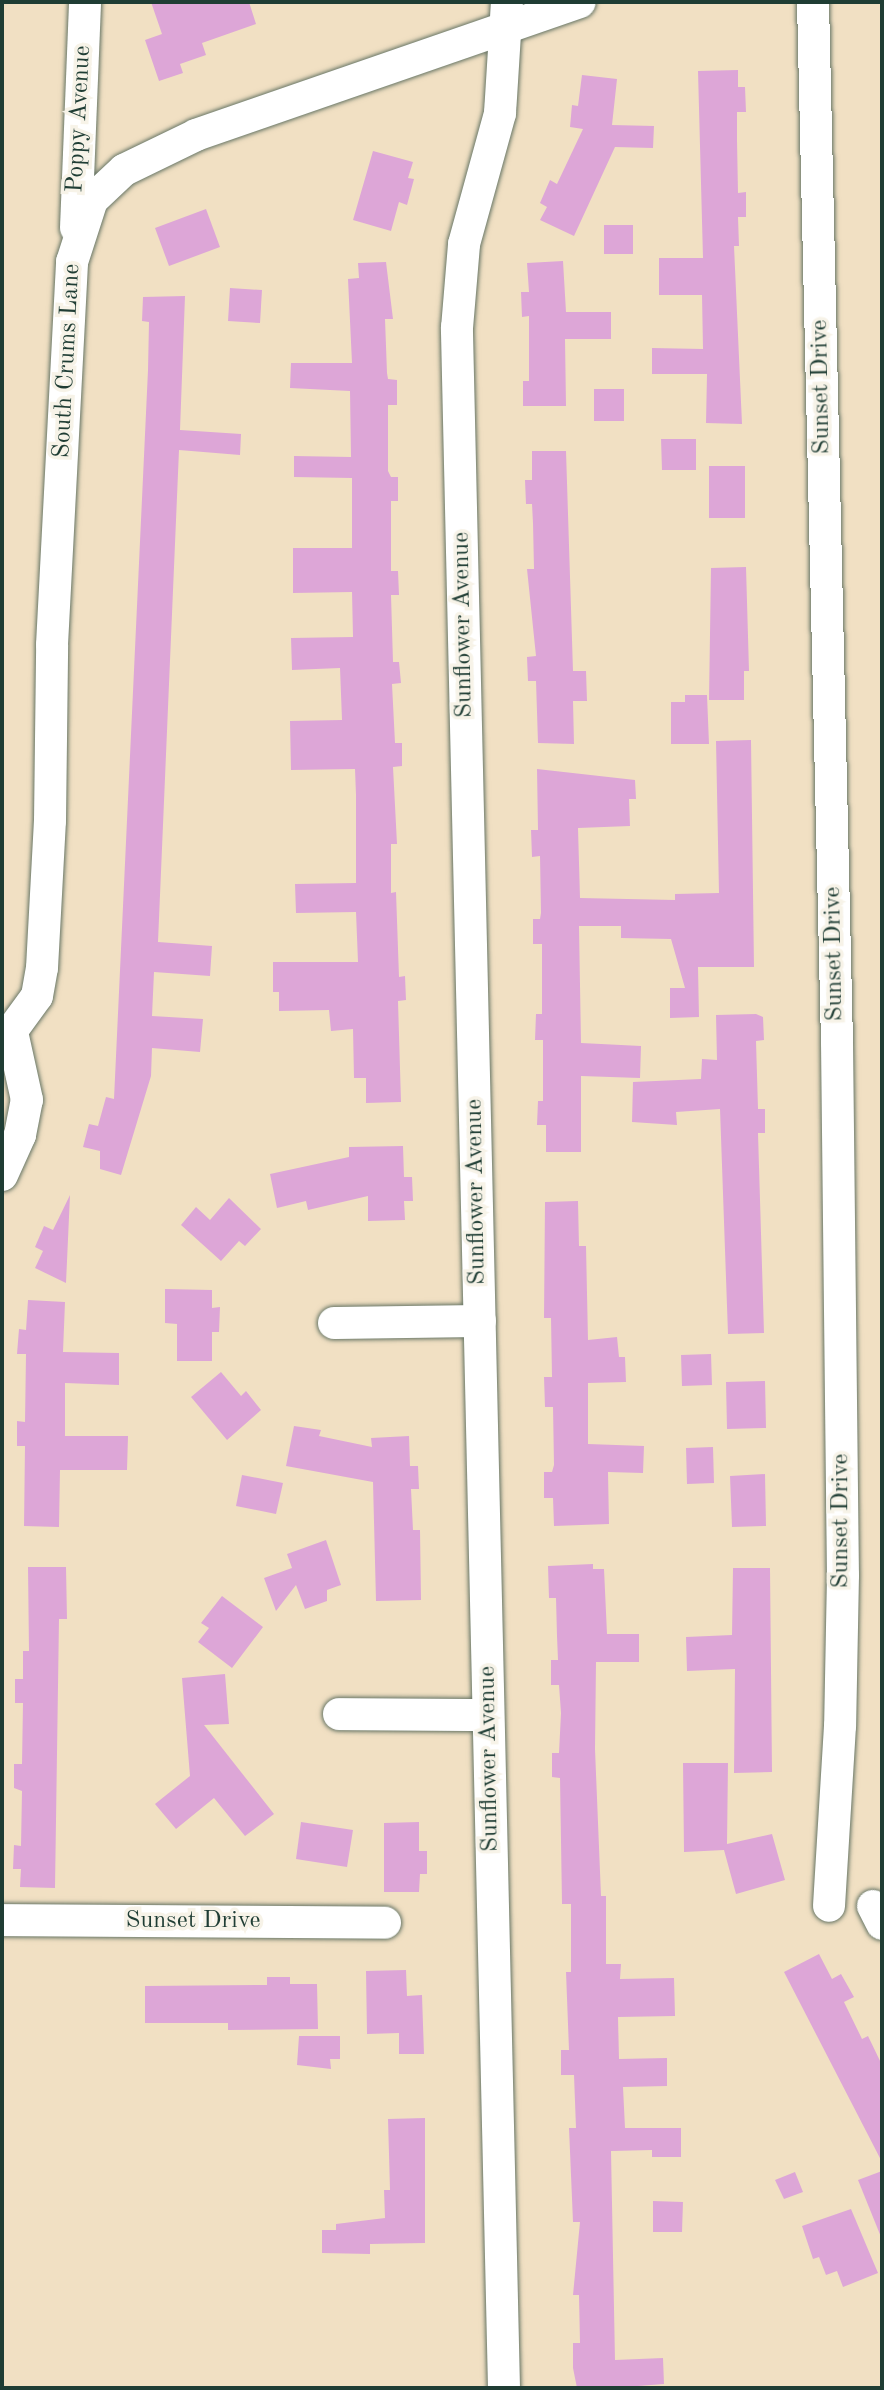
<!DOCTYPE html>
<style>
body{margin:0}
#map{position:relative;width:884px;height:2390px;overflow:hidden;background:#f1e0c3;font-family:"Old Standard TT",serif}
div>[style]{position:absolute}
[style*='--x']{left:calc(var(--x)*1px);top:calc(var(--y)*1px);width:calc(var(--w)*1px);rotate:calc(var(--a)*1deg)}
.building>*{inset:0;background:#dda6d7}
.roads{filter:drop-shadow(0 0 2px #687666) drop-shadow(0 0 2px #687666)}
.minor>*{height:32px;margin:-16px;padding:0 16px;transform-origin:16px;border-radius:16px;background:#fff}
span{translate:-50% -50%;white-space:nowrap;text-align:center;line-height:1.15;-webkit-text-stroke:7px #f7f3e8;paint-order:stroke}
.street-label{font-size:24px;color:#1f3d34}
.frame{position:absolute;inset:0;border:4px solid #1f3d34;pointer-events:none}
</style>
<div id="map">
<div class="building">
<div style="clip-path:polygon(151px 2px,249px 2px,256px 24px,202px 43px,206px 55px,180px 64px,183px 73px,159px 81px,145px 40px,162px 34px)"></div>
<div style="clip-path:polygon(738px 70px,738px 87px,745px 87px,746px 112px,737px 112px,737px 140px,738px 193px,746px 192px,746px 217px,738px 217px,739px 246px,734px 246px,742px 424px,706px 423px,707px 374px,652px 374px,652px 348px,703px 349px,702px 295px,659px 295px,659px 258px,703px 258px,698px 71px)"></div>
<div style="clip-path:polygon(582px 75px,617px 79px,612px 125px,654px 126px,653px 148px,615px 147px,574px 236px,540px 220px,547px 207px,540px 203px,550px 180px,557px 184px,583px 129px,570px 127px,572px 105px,578px 106px)"></div>
<div style="clip-path:polygon(373px 151px,413px 162px,408px 178px,414px 179px,407px 205px,399px 202px,391px 231px,353px 220px)"></div>
<div style="clip-path:polygon(206px 209px,220px 247px,169px 266px,155px 228px)"></div>
<div style="clip-path:polygon(604px 225px,633px 225px,633px 254px,604px 254px)"></div>
<div style="clip-path:polygon(563px 261px,566px 312px,611px 312px,611px 339px,565px 339px,566px 406px,523px 406px,523px 381px,529px 381px,529px 316px,522px 317px,521px 292px,529px 292px,527px 263px)"></div>
<div style="clip-path:polygon(386px 262px,393px 319px,385px 319px,387px 373px,388px 379px,397px 380px,397px 405px,388px 405px,388px 471px,391px 477px,398px 477px,398px 501px,391px 501px,391px 571px,398px 571px,399px 595px,391px 595px,393px 662px,399px 662px,401px 683px,392px 684px,395px 743px,402px 743px,402px 766px,393px 767px,397px 844px,391px 844px,391px 893px,396px 892px,399px 977px,405px 976px,406px 1000px,398px 1001px,401px 1102px,366px 1103px,366px 1078px,354px 1078px,353px 1029px,331px 1031px,329px 1010px,279px 1011px,279px 992px,273px 992px,273px 962px,358px 962px,356px 912px,296px 913px,295px 884px,356px 883px,356px 795px,355px 769px,291px 770px,290px 721px,342px 720px,340px 668px,292px 670px,291px 638px,353px 637px,352px 592px,293px 593px,293px 548px,352px 548px,352px 478px,294px 477px,294px 456px,351px 457px,350px 391px,290px 388px,291px 363px,352px 363px,348px 279px,359px 278px,358px 263px)"></div>
<div style="clip-path:polygon(230px 288px,262px 290px,260px 323px,228px 321px)"></div>
<div style="clip-path:polygon(185px 296px,180px 430px,241px 434px,240px 455px,179px 450px,158px 942px,212px 946px,210px 976px,154px 972px,152px 1016px,203px 1019px,200px 1052px,152px 1048px,151px 1076px,121px 1175px,100px 1169px,100px 1151px,83px 1147px,89px 1124px,98px 1126px,106px 1097px,114px 1099px,148px 370px,149px 322px,142px 321px,143px 297px)"></div>
<div style="clip-path:polygon(594px 389px,624px 389px,624px 421px,594px 421px)"></div>
<div style="clip-path:polygon(661px 439px,696px 439px,696px 470px,662px 470px)"></div>
<div style="clip-path:polygon(532px 451px,566px 451px,573px 671px,586px 671px,587px 701px,573px 701px,574px 744px,538px 743px,536px 681px,528px 681px,527px 657px,536px 656px,527px 569px,534px 569px,533px 523px,532px 504px,526px 504px,525px 480px,532px 480px)"></div>
<div style="clip-path:polygon(709px 466px,745px 466px,745px 518px,709px 518px)"></div>
<div style="clip-path:polygon(746px 567px,749px 671px,744px 671px,744px 700px,709px 700px,711px 568px)"></div>
<div style="clip-path:polygon(685px 695px,707px 695px,709px 744px,671px 744px,671px 702px,685px 702px)"></div>
<div style="clip-path:polygon(751px 740px,754px 967px,698px 967px,699px 1017px,670px 1018px,670px 988px,685px 988px,671px 939px,621px 938px,621px 926px,579px 926px,581px 1043px,641px 1046px,640px 1078px,581px 1076px,581px 1152px,546px 1152px,546px 1125px,537px 1125px,538px 1101px,543px 1101px,543px 1040px,535px 1040px,536px 1014px,542px 1014px,542px 944px,533px 944px,533px 919px,540px 919px,541px 913px,540px 856px,532px 857px,531px 830px,538px 830px,537px 769px,635px 780px,636px 799px,629px 799px,630px 826px,578px 828px,580px 898px,675px 900px,675px 894px,719px 893px,716px 741px)"></div>
<div style="clip-path:polygon(756px 1014px,763px 1017px,764px 1040px,756px 1041px,758px 1109px,765px 1109px,765px 1133px,758px 1133px,764px 1333px,728px 1334px,720px 1109px,676px 1112px,677px 1125px,632px 1122px,633px 1082px,701px 1079px,702px 1059px,717px 1060px,716px 1015px)"></div>
<div style="clip-path:polygon(403px 1146px,404px 1177px,412px 1177px,413px 1201px,404px 1201px,405px 1220px,368px 1221px,368px 1196px,308px 1210px,306px 1201px,277px 1208px,270px 1174px,349px 1157px,349px 1147px)"></div>
<div style="clip-path:polygon(70px 1195px,66px 1283px,35px 1268px,43px 1251px,35px 1247px,44px 1226px,53px 1230px)"></div>
<div style="clip-path:polygon(229px 1198px,261px 1229px,245px 1246px,239px 1241px,221px 1261px,181px 1225px,196px 1207px,210px 1220px)"></div>
<div style="clip-path:polygon(578px 1201px,579px 1246px,586px 1246px,588px 1340px,617px 1337px,619px 1357px,625px 1357px,626px 1382px,588px 1383px,588px 1444px,644px 1446px,643px 1473px,608px 1472px,609px 1524px,554px 1526px,553px 1498px,544px 1498px,544px 1472px,552px 1472px,554px 1465px,553px 1407px,545px 1407px,544px 1377px,552px 1377px,551px 1318px,544px 1318px,545px 1202px)"></div>
<div style="clip-path:polygon(165px 1289px,212px 1290px,212px 1308px,220px 1307px,219px 1332px,212px 1332px,212px 1361px,177px 1361px,177px 1324px,165px 1323px)"></div>
<div style="clip-path:polygon(28px 1300px,65px 1302px,63px 1352px,119px 1353px,119px 1385px,65px 1383px,65px 1436px,128px 1436px,127px 1470px,60px 1470px,59px 1527px,24px 1526px,25px 1446px,17px 1446px,17px 1421px,25px 1422px,26px 1354px,17px 1354px,19px 1329px,26px 1330px)"></div>
<div style="clip-path:polygon(711px 1354px,712px 1385px,682px 1386px,681px 1355px)"></div>
<div style="clip-path:polygon(221px 1372px,241px 1396px,246px 1391px,261px 1410px,227px 1440px,191px 1397px)"></div>
<div style="clip-path:polygon(765px 1381px,766px 1428px,727px 1429px,726px 1382px)"></div>
<div style="clip-path:polygon(294px 1426px,321px 1430px,319px 1436px,372px 1447px,371px 1438px,409px 1436px,410px 1466px,418px 1466px,419px 1489px,411px 1489px,413px 1530px,420px 1530px,421px 1600px,376px 1601px,373px 1482px,286px 1466px)"></div>
<div style="clip-path:polygon(713px 1447px,714px 1483px,687px 1484px,686px 1448px)"></div>
<div style="clip-path:polygon(765px 1474px,766px 1526px,732px 1527px,730px 1476px)"></div>
<div style="clip-path:polygon(242px 1475px,283px 1483px,276px 1514px,236px 1506px)"></div>
<div style="clip-path:polygon(326px 1540px,341px 1585px,327px 1590px,327px 1601px,305px 1609px,296px 1585px,276px 1611px,264px 1578px,292px 1568px,287px 1554px)"></div>
<div style="clip-path:polygon(593px 1564px,593px 1569px,604px 1569px,607px 1634px,639px 1634px,639px 1662px,596px 1662px,595px 1749px,601px 1896px,606px 1896px,606px 1964px,621px 1964px,620px 1979px,674px 1978px,675px 2016px,618px 2017px,619px 2059px,667px 2058px,667px 2086px,623px 2087px,625px 2128px,681px 2128px,681px 2157px,652px 2157px,652px 2150px,611px 2151px,615px 2360px,663px 2358px,664px 2384px,612px 2388px,577px 2388px,573px 2368px,573px 2343px,580px 2343px,579px 2295px,573px 2295px,580px 2222px,573px 2222px,569px 2128px,576px 2128px,574px 2075px,561px 2075px,561px 2050px,569px 2050px,566px 1972px,571px 1972px,571px 1904px,562px 1904px,560px 1778px,552px 1777px,552px 1753px,559px 1753px,561px 1713px,559px 1685px,551px 1685px,551px 1660px,558px 1660px,557px 1636px,556px 1598px,549px 1598px,548px 1566px)"></div>
<div style="clip-path:polygon(28px 1567px,66px 1567px,67px 1619px,59px 1619px,55px 1888px,20px 1887px,21px 1869px,13px 1869px,14px 1845px,21px 1846px,22px 1791px,14px 1788px,14px 1764px,22px 1764px,23px 1703px,15px 1703px,15px 1679px,23px 1679px,23px 1651px,29px 1651px)"></div>
<div style="clip-path:polygon(733px 1568px,770px 1568px,772px 1772px,734px 1773px,735px 1669px,687px 1671px,686px 1637px,732px 1635px)"></div>
<div style="clip-path:polygon(222px 1596px,263px 1627px,232px 1668px,198px 1642px,209px 1628px,201px 1623px)"></div>
<div style="clip-path:polygon(225px 1674px,229px 1724px,204px 1725px,274px 1814px,245px 1836px,214px 1798px,176px 1829px,155px 1804px,190px 1776px,182px 1678px)"></div>
<div style="clip-path:polygon(683px 1763px,728px 1763px,727px 1844px,772px 1834px,785px 1880px,736px 1894px,724px 1850px,684px 1852px)"></div>
<div style="clip-path:polygon(301px 1822px,353px 1830px,347px 1867px,296px 1859px)"></div>
<div style="clip-path:polygon(419px 1822px,419px 1851px,427px 1851px,427px 1874px,420px 1874px,419px 1892px,384px 1892px,384px 1823px)"></div>
<div style="clip-path:polygon(819px 1954px,832px 1979px,841px 1974px,854px 1997px,844px 2002px,862px 2039px,868px 2036px,882px 2065px,882px 2162px,784px 1972px)"></div>
<div style="clip-path:polygon(406px 1970px,407px 1996px,422px 1995px,424px 2054px,399px 2054px,399px 2033px,367px 2034px,366px 1971px)"></div>
<div style="clip-path:polygon(267px 1977px,290px 1977px,290px 1984px,317px 1984px,318px 2029px,228px 2030px,228px 2023px,145px 2023px,145px 1986px,267px 1985px)"></div>
<div style="clip-path:polygon(299px 2036px,340px 2036px,340px 2059px,330px 2059px,331px 2069px,297px 2065px)"></div>
<div style="clip-path:polygon(425px 2118px,425px 2243px,370px 2244px,370px 2254px,322px 2253px,322px 2230px,336px 2230px,336px 2224px,385px 2218px,384px 2190px,390px 2190px,388px 2119px)"></div>
<div style="clip-path:polygon(882px 2171px,882px 2237px,881px 2237px,858px 2180px)"></div>
<div style="clip-path:polygon(795px 2172px,803px 2192px,784px 2199px,775px 2180px)"></div>
<div style="clip-path:polygon(653px 2201px,683px 2202px,682px 2232px,653px 2232px)"></div>
<div style="clip-path:polygon(851px 2209px,878px 2273px,843px 2287px,837px 2271px,826px 2275px,819px 2257px,813px 2259px,802px 2226px)"></div>
</div>
<div class="roads">
<div class="minor">
<div style="--x:813;--y:2;--w:1040;--a:88.68"></div>
<div style="--x:837;--y:1042;--w:533;--a:89.36"></div>
<div style="--x:843;--y:1575;--w:151;--a:91.1"></div>
<div style="--x:840;--y:1726;--w:180;--a:93.5"></div>
<div style="--x:76;--y:228;--w:226;--a:-87.7"></div>
<div style="--x:2;--y:1044;--w:59;--a:-53.9"></div>
<div style="--x:37;--y:996;--w:28;--a:-80"></div>
<div style="--x:42;--y:968;--w:147;--a:-86.9"></div>
<div style="--x:50;--y:821;--w:176;--a:-89.3"></div>
<div style="--x:52;--y:645;--w:384;--a:-87"></div>
<div style="--x:72;--y:262;--w:65;--a:-72.1"></div>
<div style="--x:92;--y:200;--w:44;--a:-43.2"></div>
<div style="--x:124;--y:170;--w:80;--a:-25.9"></div>
<div style="--x:196;--y:135;--w:406;--a:-19.1"></div>
<div style="--x:2;--y:1175;--w:44;--a:-65.8"></div>
<div style="--x:20;--y:1135;--w:36;--a:-79"></div>
<div style="--x:27;--y:1100;--w:70;--a:-102.4"></div>
<div style="--x:334;--y:1323;--w:146;--a:-0.8"></div>
<div style="--x:339;--y:1714;--w:149;--a:0.4"></div>
<div style="--x:873;--y:1906;--w:20;--a:63"></div>
<div style="--x:2;--y:1920;--w:383;--a:0.4"></div>
<div style="--x:504;--y:2388;--w:2061;--a:-91.31"></div>
<div style="--x:457;--y:328;--w:84;--a:-85.2"></div>
<div style="--x:464;--y:244;--w:136;--a:-74.6"></div>
<div style="--x:500;--y:113;--w:111;--a:-86.4"></div>
</div>
</div>
<div class="street-label">
<span style="left:80px;top:119px;rotate:-87deg">Poppy Avenue</span>
<span style="left:68px;top:361px;rotate:-87deg">South Crums Lane</span>
<span style="left:822px;top:387px;rotate:-91deg">Sunset Drive</span>
<span style="left:464px;top:625px;rotate:-91deg">Sunflower Avenue</span>
<span style="left:835px;top:954px;rotate:-91deg">Sunset Drive</span>
<span style="left:477px;top:1192px;rotate:-91deg">Sunflower Avenue</span>
<span style="left:842px;top:1521px;rotate:-90deg">Sunset Drive</span>
<span style="left:490px;top:1759px;rotate:-91deg">Sunflower Avenue</span>
<span style="left:193px;top:1922px">Sunset Drive</span>
</div>
<div class="frame"></div>
</div>
